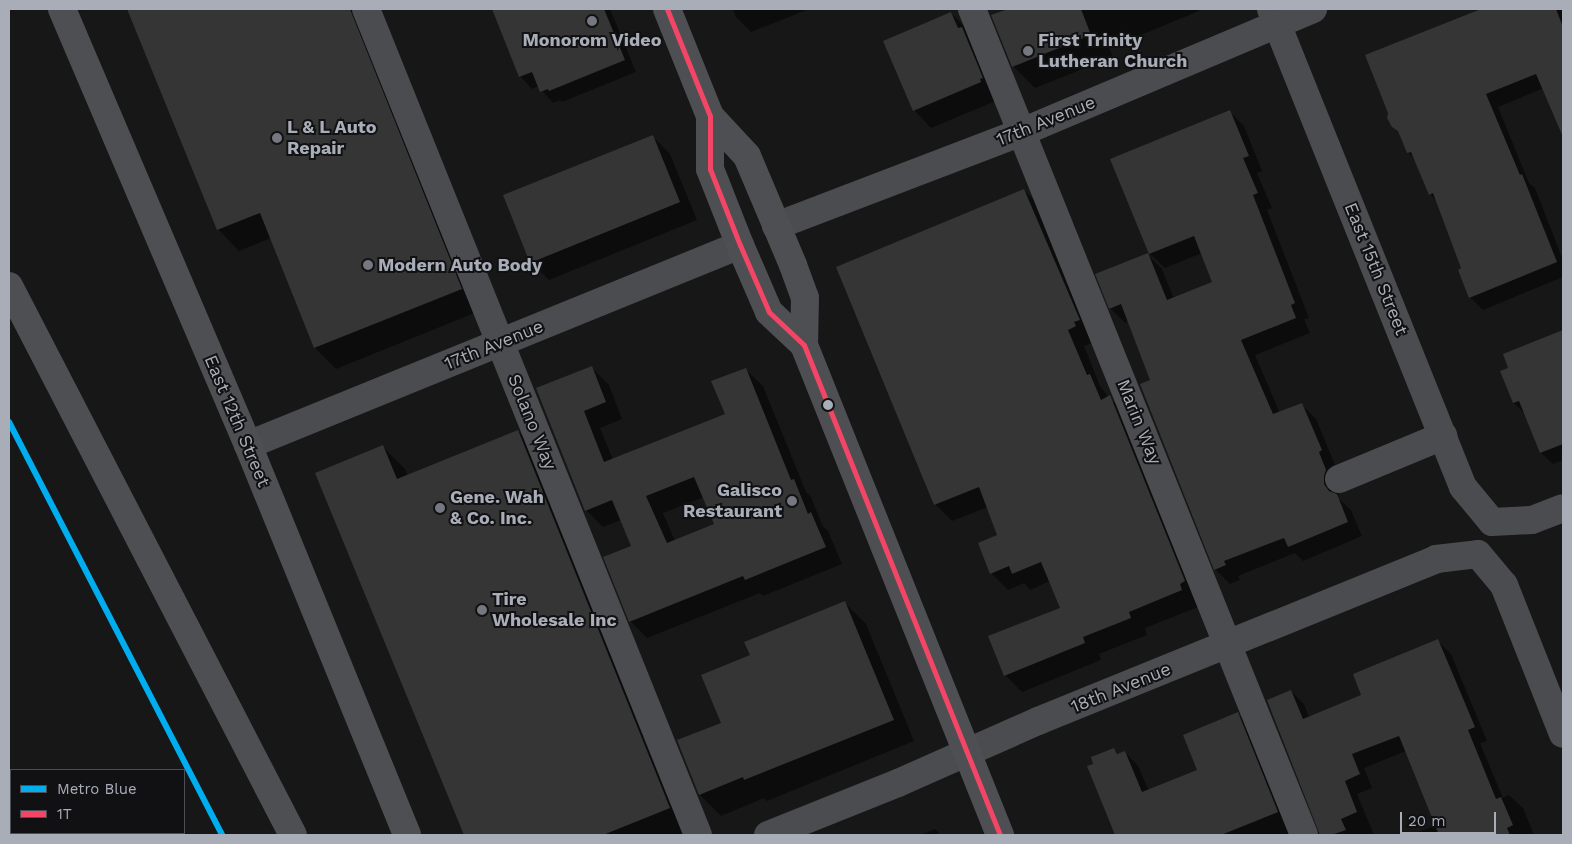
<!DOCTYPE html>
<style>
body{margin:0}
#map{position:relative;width:1572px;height:844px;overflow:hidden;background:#171717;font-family:"Work Sans",sans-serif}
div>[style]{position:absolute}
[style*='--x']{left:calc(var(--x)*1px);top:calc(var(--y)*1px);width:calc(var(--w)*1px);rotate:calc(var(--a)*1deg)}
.shadow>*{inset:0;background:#0007}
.building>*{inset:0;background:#353536}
.minor>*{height:28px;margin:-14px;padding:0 14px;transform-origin:14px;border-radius:14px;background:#4b4c50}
.major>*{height:28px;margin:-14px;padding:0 14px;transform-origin:14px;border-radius:14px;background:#4d4f52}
.bus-1>*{height:5px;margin:-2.5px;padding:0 2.5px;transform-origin:2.5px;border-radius:2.5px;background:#f34667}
.metro-1>*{height:6px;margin:-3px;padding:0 3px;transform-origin:3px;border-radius:3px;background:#00aeef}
.dots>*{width:14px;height:14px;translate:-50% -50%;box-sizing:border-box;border:2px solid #111113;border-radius:50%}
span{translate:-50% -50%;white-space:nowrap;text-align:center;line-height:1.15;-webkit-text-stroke:4px #111113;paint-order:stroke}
.poi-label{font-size:18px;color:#a8adb8;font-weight:700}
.left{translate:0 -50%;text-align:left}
.right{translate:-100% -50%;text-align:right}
.street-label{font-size:18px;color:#a8adb8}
.frame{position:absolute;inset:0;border:10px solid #a8adb8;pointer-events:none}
.legend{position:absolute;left:10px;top:769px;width:175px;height:65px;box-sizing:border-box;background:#111113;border:1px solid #4d4f55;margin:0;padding:6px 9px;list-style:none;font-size:15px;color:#a8adb8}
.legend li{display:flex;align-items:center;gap:10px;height:25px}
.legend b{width:25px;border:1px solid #4d4f55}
.scale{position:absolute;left:1400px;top:812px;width:96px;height:22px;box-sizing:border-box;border:2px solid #a8adb8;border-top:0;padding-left:6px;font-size:15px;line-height:18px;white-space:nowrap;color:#a8adb8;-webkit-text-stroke:4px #111113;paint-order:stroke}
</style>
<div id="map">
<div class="shadow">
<div style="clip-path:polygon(128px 9px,362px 9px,482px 310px,336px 369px,315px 348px,271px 238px,239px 251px,218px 229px)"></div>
<div style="clip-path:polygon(498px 9px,610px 9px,636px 72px,562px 102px,560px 100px,553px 103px,538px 86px,532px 89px,520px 76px,494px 10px)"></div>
<div style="clip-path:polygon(733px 9px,809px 9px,751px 32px,736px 17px)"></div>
<div style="clip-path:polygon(1011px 9px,1198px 9px,1199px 11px,1109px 48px,1113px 57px,1035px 88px,1013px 66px,993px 16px)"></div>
<div style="clip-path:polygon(1481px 9px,1563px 9px,1563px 120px,1544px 88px,1498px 107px,1529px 183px,1535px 188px,1563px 260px,1563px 277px,1483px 310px,1470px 297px,1463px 269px,1437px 201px,1430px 194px,1415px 160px,1408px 152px,1401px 134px,1393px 126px,1367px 56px)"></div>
<div style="clip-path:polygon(951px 13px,969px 31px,998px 100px,931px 128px,914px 110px)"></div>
<div style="clip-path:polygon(1230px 112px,1244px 126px,1262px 171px,1257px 173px,1272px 208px,1267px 210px,1309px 318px,1304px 319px,1310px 333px,1255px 355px,1280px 413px,1301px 404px,1316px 419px,1335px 465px,1332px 466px,1340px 485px,1338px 498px,1351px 510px,1362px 536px,1303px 561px,1295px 553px,1238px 576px,1240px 580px,1230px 584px,1215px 569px,1152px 381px,1128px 321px,1125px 323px,1110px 308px,1148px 255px,1162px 269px,1174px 299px,1214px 283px,1202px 253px,1165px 268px,1150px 254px,1111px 159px)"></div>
<div style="clip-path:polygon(652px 136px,670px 154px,697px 220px,549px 280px,531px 262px)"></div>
<div style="clip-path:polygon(1024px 190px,1041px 207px,1092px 343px,1084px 346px,1100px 386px,1109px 398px,1127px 414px,1198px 607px,1145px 628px,1147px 635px,1099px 654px,1101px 660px,1022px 692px,1005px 675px,1061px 609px,1050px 581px,1030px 590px,1024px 583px,1008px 590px,991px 573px,999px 536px,988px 507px,952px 521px,935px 504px)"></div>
<div style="clip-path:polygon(1563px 331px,1563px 460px,1553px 464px,1541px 453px,1526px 415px,1514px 403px,1510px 369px,1504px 355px)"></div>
<div style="clip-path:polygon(evenodd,591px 367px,609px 385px,622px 419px,600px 428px,613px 460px,726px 415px,745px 369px,763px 386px,806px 492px,811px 497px,822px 525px,828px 531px,842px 564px,763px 596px,760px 593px,647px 638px,630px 621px,633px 547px,621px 520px,603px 527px,586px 510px,538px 389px,591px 367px,704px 497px,716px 524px,675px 541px,663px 513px,704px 497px)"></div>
<div style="clip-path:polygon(518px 431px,540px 454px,692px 830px,680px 835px,465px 835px,316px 474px,383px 447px,405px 469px,408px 476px)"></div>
<div style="clip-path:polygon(845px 603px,866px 624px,914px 741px,767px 801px,764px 798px,721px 816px,700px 795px,722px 723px,751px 655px)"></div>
<div style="clip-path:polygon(1438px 641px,1451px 654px,1487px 741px,1480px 743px,1503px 798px,1509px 795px,1523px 808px,1534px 835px,1411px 835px,1436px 825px,1406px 751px,1364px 768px,1372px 788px,1357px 794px,1374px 835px,1321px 835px,1291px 691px,1304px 704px,1309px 717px,1363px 695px)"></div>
<div style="clip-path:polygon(1238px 714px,1251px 727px,1294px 835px,1117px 835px,1088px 767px,1114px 749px,1119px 754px,1125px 752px,1138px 766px,1149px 791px,1199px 770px)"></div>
<div style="clip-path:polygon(935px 829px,941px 835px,920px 835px)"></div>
</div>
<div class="building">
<div style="clip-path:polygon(127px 9px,350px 9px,462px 289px,314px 348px,260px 213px,217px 230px)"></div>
<div style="clip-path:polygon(492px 9px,604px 9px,625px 60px,549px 91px,548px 89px,540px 92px,532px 72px,519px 77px)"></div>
<div style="clip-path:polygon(1008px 9px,1081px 9px,1091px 35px,1012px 67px,991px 15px)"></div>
<div style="clip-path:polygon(1481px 9px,1556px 9px,1563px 27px,1563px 137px,1536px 74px,1486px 94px,1520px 175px,1522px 174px,1557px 262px,1469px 298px,1458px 270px,1461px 268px,1433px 193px,1429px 195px,1411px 152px,1407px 153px,1398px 131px,1392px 127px,1387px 118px,1388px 113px,1365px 55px)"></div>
<div style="clip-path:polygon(951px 12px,958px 28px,962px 27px,983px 78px,980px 79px,981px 82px,913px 111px,883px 41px)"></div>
<div style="clip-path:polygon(1230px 110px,1249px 156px,1243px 158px,1258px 193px,1253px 195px,1295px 303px,1291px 305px,1296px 318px,1241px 340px,1273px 414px,1302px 403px,1322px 450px,1319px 452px,1326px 470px,1324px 476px,1324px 484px,1329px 491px,1337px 494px,1348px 522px,1288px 547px,1284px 538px,1224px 561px,1226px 565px,1214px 570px,1140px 384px,1150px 380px,1121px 304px,1109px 309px,1095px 274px,1148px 253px,1167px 300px,1212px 282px,1194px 236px,1149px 254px,1110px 159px)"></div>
<div style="clip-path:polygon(653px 135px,680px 202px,530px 263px,503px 195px)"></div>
<div style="clip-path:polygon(1024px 189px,1080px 320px,1074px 322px,1076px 326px,1068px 330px,1087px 375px,1090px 374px,1101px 400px,1110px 395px,1185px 581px,1180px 584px,1182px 590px,1129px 612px,1131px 618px,1083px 637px,1085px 643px,1004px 676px,988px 636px,1060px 608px,1041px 562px,1012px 574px,1009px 566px,990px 574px,978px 543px,997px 535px,979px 487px,934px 505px,836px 267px)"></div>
<div style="clip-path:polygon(1563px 330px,1563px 444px,1540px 453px,1519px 401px,1513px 403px,1500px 371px,1508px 368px,1503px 354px)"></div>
<div style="clip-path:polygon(evenodd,592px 366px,606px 402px,584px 411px,604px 462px,725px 414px,711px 381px,746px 368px,791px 480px,794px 479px,808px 514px,811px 512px,826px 547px,745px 580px,743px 576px,629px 622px,603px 557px,631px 546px,612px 500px,585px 511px,536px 388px,592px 366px,694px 477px,714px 524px,667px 543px,646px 496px,694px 477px)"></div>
<div style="clip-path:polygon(518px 430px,670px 808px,603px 835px,464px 835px,315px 473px,383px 445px,397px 479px)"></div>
<div style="clip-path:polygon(845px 601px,894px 720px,744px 780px,743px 777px,699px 795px,677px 740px,721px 723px,701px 675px,750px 655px,744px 642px)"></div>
<div style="clip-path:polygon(1438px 639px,1475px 727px,1468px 730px,1496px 799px,1501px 797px,1513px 825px,1507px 828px,1510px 835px,1439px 835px,1399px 736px,1352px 754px,1360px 774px,1345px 781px,1357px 812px,1341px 819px,1346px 830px,1331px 835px,1320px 835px,1267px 700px,1291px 690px,1303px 719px,1361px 695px,1353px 674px)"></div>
<div style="clip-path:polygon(1238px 712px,1278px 812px,1221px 835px,1115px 835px,1087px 766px,1093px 764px,1091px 757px,1114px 748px,1117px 754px,1125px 751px,1142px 792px,1197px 770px,1183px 735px)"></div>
</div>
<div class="minor">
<div style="--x:366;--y:9;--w:890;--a:68.1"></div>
<div style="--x:972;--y:9;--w:890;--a:68.1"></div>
<div style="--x:1271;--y:9;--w:515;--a:68.12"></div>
<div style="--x:1463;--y:487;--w:45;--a:50.4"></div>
<div style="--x:1492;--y:522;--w:40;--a:-2.9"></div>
<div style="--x:1532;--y:520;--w:33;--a:-21"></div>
<div style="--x:776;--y:226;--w:263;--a:-20.9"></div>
<div style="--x:1022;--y:132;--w:316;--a:-22.9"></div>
<div style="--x:248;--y:445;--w:531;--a:-22.12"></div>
<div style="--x:1339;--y:479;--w:113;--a:-22.5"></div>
<div style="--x:768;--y:835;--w:140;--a:-21.8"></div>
<div style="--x:898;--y:783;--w:153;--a:-23.9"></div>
<div style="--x:1038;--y:721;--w:430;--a:-22.1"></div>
<div style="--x:1436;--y:559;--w:42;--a:-6.8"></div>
<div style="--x:1478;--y:554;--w:40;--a:50"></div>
<div style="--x:1504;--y:585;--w:160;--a:68.4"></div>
</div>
<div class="major">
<div style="--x:62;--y:9;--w:474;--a:66.9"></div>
<div style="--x:248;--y:445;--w:421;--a:67.8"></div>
<div style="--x:667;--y:9;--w:115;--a:68.1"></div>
<div style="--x:710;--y:116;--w:54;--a:47.2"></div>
<div style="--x:747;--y:156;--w:118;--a:67.1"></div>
<div style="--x:793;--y:265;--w:35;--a:70"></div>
<div style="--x:805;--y:298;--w:47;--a:91.2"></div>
<div style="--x:804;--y:345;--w:528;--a:68.2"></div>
<div style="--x:710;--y:116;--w:53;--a:90"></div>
<div style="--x:710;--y:169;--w:82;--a:68.5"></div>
<div style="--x:740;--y:245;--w:73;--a:66.6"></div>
<div style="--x:769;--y:312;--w:48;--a:43.3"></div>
<div style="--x:9;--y:286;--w:618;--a:62.65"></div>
</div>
<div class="bus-1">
<div style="--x:667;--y:9;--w:115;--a:68.1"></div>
<div style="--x:710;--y:116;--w:53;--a:90"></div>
<div style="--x:710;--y:169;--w:82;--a:68.5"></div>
<div style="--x:740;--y:245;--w:73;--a:66.6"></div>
<div style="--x:769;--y:312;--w:48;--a:43.3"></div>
<div style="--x:804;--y:345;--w:528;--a:68.2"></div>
</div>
<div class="metro-1">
<div style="--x:9;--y:422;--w:465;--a:62.7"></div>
</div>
<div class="dots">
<div style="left:592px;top:21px;background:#757880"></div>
<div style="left:1028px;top:51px;background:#757880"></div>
<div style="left:277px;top:138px;background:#757880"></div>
<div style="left:368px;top:265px;background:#757880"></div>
<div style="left:828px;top:405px;background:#a8adb8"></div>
<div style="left:792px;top:501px;background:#757880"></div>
<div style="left:440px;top:508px;background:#757880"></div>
<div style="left:482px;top:610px;background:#757880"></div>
</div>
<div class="poi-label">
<span style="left:592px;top:40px">Monorom Video</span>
<span class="left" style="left:1038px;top:51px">First Trinity<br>Lutheran Church</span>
<span class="left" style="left:287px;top:138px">L &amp; L Auto<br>Repair</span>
<span class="left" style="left:378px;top:265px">Modern Auto Body</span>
<span class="right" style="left:782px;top:501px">Galisco<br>Restaurant</span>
<span class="left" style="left:450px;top:508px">Gene. Wah<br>&amp; Co. Inc.</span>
<span class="left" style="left:492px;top:610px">Tire<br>Wholesale Inc</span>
</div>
<div class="street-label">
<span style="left:1046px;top:121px;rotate:-22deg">17th Avenue</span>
<span style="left:1376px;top:269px;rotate:68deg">East 15th Street</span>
<span style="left:494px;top:345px;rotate:-22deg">17th Avenue</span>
<span style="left:237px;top:421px;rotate:67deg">East 12th Street</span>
<span style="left:532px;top:422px;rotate:68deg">Solano Way</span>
<span style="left:1139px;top:422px;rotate:68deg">Marin Way</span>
<span style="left:1121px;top:688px;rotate:-22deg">18th Avenue</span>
</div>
<div class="frame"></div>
<ul class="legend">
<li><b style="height:6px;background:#00aeef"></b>Metro Blue</li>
<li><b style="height:6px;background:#f34667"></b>1T</li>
</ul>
<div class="scale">20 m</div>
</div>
